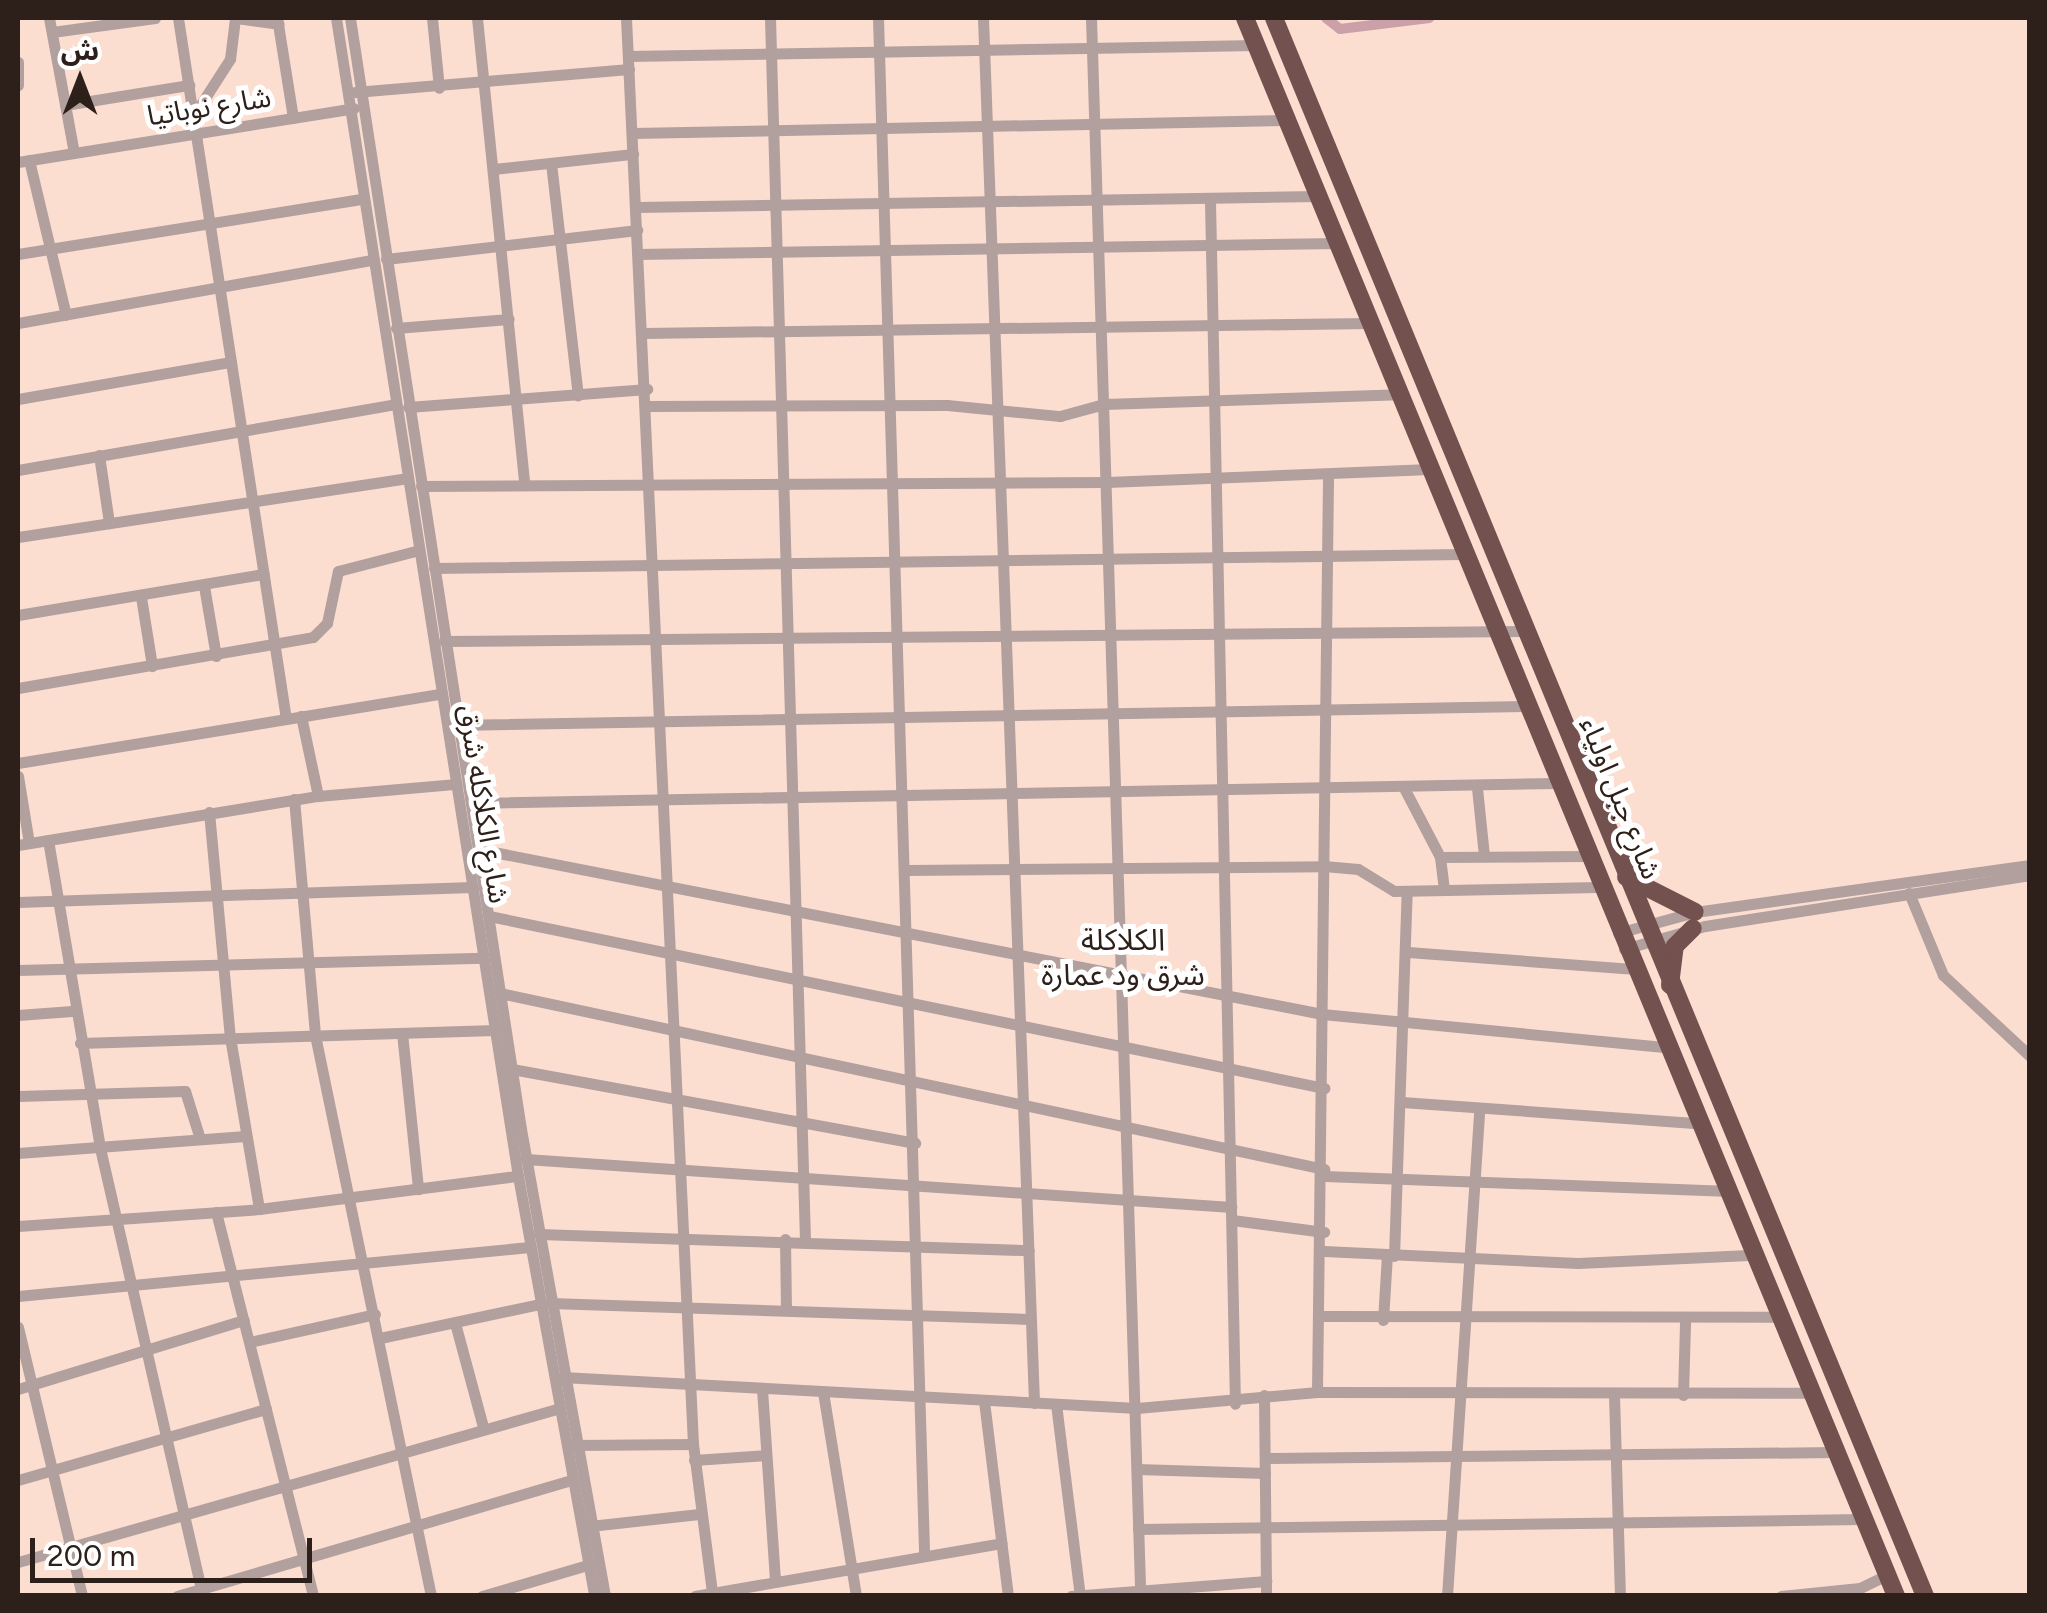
<!DOCTYPE html>
<meta charset="utf-8">
<style>
body{margin:0}
#map{position:relative;width:2047px;height:1613px;overflow:hidden;background:#fcded1;font-family:Figtree,"Noto Sans Arabic",sans-serif}
div>[style]{position:absolute}
[style*='--x']{left:calc(var(--x)*1px);top:calc(var(--y)*1px);width:calc(var(--w)*1px);rotate:calc(var(--a)*1deg)}
.canal>*{height:10px;margin:-5px;padding:0 5px;transform-origin:5px;border-radius:5px;background:#cba0a9}
.minor>*{height:11px;margin:-5.5px;padding:0 5.5px;transform-origin:5.5px;border-radius:5.5px;background:#b1a09e}
.highway>*{height:18px;margin:-9px;padding:0 9px;transform-origin:9px;border-radius:9px;background:#73514e}
span{translate:-50% -50%;white-space:nowrap;text-align:center;line-height:1.15;-webkit-text-stroke:10px #fff;paint-order:stroke}
.street-label{font-size:28px;color:#2d201a}
.neighbourhood-label{font-size:30px;color:#2d201a}
.frame{position:absolute;inset:0;border:20px solid #2d201a;pointer-events:none}
.north{position:absolute;left:30px;top:30px;width:100px;height:100px;-webkit-text-stroke:8px #fff;paint-order:stroke;rotate:0deg;font-size:28px;font-weight:700;line-height:40px;text-align:center;color:#2d201a}
.north::after{content:'';display:block;margin:auto;width:35px;height:45px;background:#2d201a;clip-path:polygon(50% 0,100% 100%,50% 72%,0 100%)}
.scale{position:absolute;left:30px;top:1538px;width:282px;height:45px;box-sizing:border-box;border:5px solid #2d201a;border-top:0;padding-left:12px;font-size:30px;line-height:35px;white-space:nowrap;color:#2d201a;-webkit-text-stroke:8px #fff;paint-order:stroke}
</style>
<div id="map">
<div class="canal">
<div style="--x:1326;--y:18;--w:18;--a:38"></div>
<div style="--x:1340;--y:29;--w:90;--a:-7"></div>
</div>
<div class="minor">
<div style="--x:49;--y:18;--w:137;--a:79.5"></div>
<div style="--x:178;--y:18;--w:709;--a:81.24"></div>
<div style="--x:236;--y:18;--w:43;--a:7.9"></div>
<div style="--x:277;--y:18;--w:101;--a:80.9"></div>
<div style="--x:336;--y:18;--w:1172;--a:81.07"></div>
<div style="--x:518;--y:1176;--w:427;--a:79.7"></div>
<div style="--x:350;--y:18;--w:1124;--a:81.25"></div>
<div style="--x:521;--y:1129;--w:474;--a:79.8"></div>
<div style="--x:432;--y:18;--w:70;--a:84.3"></div>
<div style="--x:477;--y:18;--w:467;--a:84.2"></div>
<div style="--x:626;--y:18;--w:1428;--a:87.31"></div>
<div style="--x:693;--y:1444;--w:149;--a:82.7"></div>
<div style="--x:770;--y:18;--w:1222;--a:88.36"></div>
<div style="--x:878;--y:18;--w:1536;--a:88.28"></div>
<div style="--x:983;--y:18;--w:1386;--a:87.89"></div>
<div style="--x:1091;--y:18;--w:1571;--a:88.21"></div>
<div style="--x:52;--y:32;--w:104;--a:-7.7"></div>
<div style="--x:628;--y:56;--w:629;--a:-1"></div>
<div style="--x:18;--y:62;--w:23;--a:90"></div>
<div style="--x:355;--y:92;--w:275;--a:-4.8"></div>
<div style="--x:65;--y:105;--w:126;--a:-9.2"></div>
<div style="--x:194;--y:115;--w:67;--a:-57.3"></div>
<div style="--x:230;--y:59;--w:41;--a:-83"></div>
<div style="--x:633;--y:133;--w:655;--a:-1.14"></div>
<div style="--x:29;--y:160;--w:159;--a:76.6"></div>
<div style="--x:18;--y:162;--w:340;--a:-9.1"></div>
<div style="--x:551;--y:163;--w:234;--a:83.4"></div>
<div style="--x:494;--y:169;--w:140;--a:-6.2"></div>
<div style="--x:1210;--y:201;--w:1203;--a:88.81"></div>
<div style="--x:636;--y:207;--w:682;--a:-0.92"></div>
<div style="--x:18;--y:254;--w:349;--a:-9.1"></div>
<div style="--x:638;--y:254;--w:700;--a:-0.9"></div>
<div style="--x:386;--y:259;--w:253;--a:-6.6"></div>
<div style="--x:18;--y:323;--w:361;--a:-10.1"></div>
<div style="--x:396;--y:328;--w:113;--a:-4.6"></div>
<div style="--x:644;--y:333;--w:726;--a:-0.79"></div>
<div style="--x:18;--y:399;--w:216;--a:-9.9"></div>
<div style="--x:649;--y:406;--w:298;--a:-0.2"></div>
<div style="--x:947;--y:405;--w:114;--a:5.6"></div>
<div style="--x:1060;--y:416;--w:46;--a:-15.3"></div>
<div style="--x:1104;--y:404;--w:295;--a:-1.9"></div>
<div style="--x:408;--y:407;--w:240;--a:-4.3"></div>
<div style="--x:99;--y:455;--w:69;--a:81.6"></div>
<div style="--x:18;--y:470;--w:383;--a:-9.9"></div>
<div style="--x:421;--y:486;--w:686;--a:-0.33"></div>
<div style="--x:1107;--y:482;--w:323;--a:-2.3"></div>
<div style="--x:18;--y:537;--w:393;--a:-8.6"></div>
<div style="--x:434;--y:568;--w:1030;--a:-0.78"></div>
<div style="--x:204;--y:586;--w:71;--a:80.3"></div>
<div style="--x:141;--y:597;--w:70;--a:80.9"></div>
<div style="--x:18;--y:615;--w:249;--a:-9.5"></div>
<div style="--x:444;--y:641;--w:1081;--a:-0.53"></div>
<div style="--x:18;--y:688;--w:299;--a:-9.8"></div>
<div style="--x:313;--y:637;--w:20;--a:-45"></div>
<div style="--x:327;--y:623;--w:53;--a:-78.1"></div>
<div style="--x:338;--y:571;--w:84;--a:-14.5"></div>
<div style="--x:301;--y:716;--w:82;--a:78"></div>
<div style="--x:454;--y:725;--w:1071;--a:-1.02"></div>
<div style="--x:18;--y:763;--w:429;--a:-9.3"></div>
<div style="--x:18;--y:776;--w:68;--a:80.7"></div>
<div style="--x:1404;--y:788;--w:78;--a:62.4"></div>
<div style="--x:1440;--y:857;--w:31;--a:83"></div>
<div style="--x:1477;--y:788;--w:68;--a:84.1"></div>
<div style="--x:294;--y:799;--w:237;--a:84.9"></div>
<div style="--x:315;--y:1035;--w:573;--a:78.32"></div>
<div style="--x:471;--y:803;--w:1085;--a:-1.06"></div>
<div style="--x:209;--y:812;--w:226;--a:84.7"></div>
<div style="--x:230;--y:1037;--w:174;--a:80.4"></div>
<div style="--x:48;--y:840;--w:312;--a:80.4"></div>
<div style="--x:100;--y:1148;--w:460;--a:77.1"></div>
<div style="--x:18;--y:845;--w:304;--a:-9.3"></div>
<div style="--x:318;--y:796;--w:139;--a:-5"></div>
<div style="--x:478;--y:849;--w:860;--a:11.06"></div>
<div style="--x:1322;--y:1014;--w:346;--a:5.5"></div>
<div style="--x:1440;--y:857;--w:146;--a:-0.4"></div>
<div style="--x:906;--y:870;--w:418;--a:-0.5"></div>
<div style="--x:1324;--y:866;--w:34;--a:5"></div>
<div style="--x:1358;--y:869;--w:42;--a:31.4"></div>
<div style="--x:1394;--y:891;--w:205;--a:-1.1"></div>
<div style="--x:1909;--y:893;--w:89;--a:67.5"></div>
<div style="--x:1943;--y:975;--w:119;--a:43"></div>
<div style="--x:18;--y:902;--w:455;--a:-1.9"></div>
<div style="--x:489;--y:916;--w:853;--a:11.64"></div>
<div style="--x:1618;--y:933;--w:80;--a:-15.3"></div>
<div style="--x:1695;--y:912;--w:338;--a:-8"></div>
<div style="--x:1624;--y:949;--w:84;--a:-15.9"></div>
<div style="--x:1705;--y:926;--w:329;--a:-8.9"></div>
<div style="--x:1408;--y:952;--w:225;--a:4.3"></div>
<div style="--x:18;--y:970;--w:465;--a:-1.5"></div>
<div style="--x:500;--y:993;--w:843;--a:12.06"></div>
<div style="--x:18;--y:1015;--w:54;--a:-4.2"></div>
<div style="--x:402;--y:1033;--w:157;--a:84.1"></div>
<div style="--x:80;--y:1043;--w:415;--a:-1.8"></div>
<div style="--x:512;--y:1069;--w:410;--a:10.4"></div>
<div style="--x:18;--y:1096;--w:167;--a:-1.7"></div>
<div style="--x:185;--y:1091;--w:50;--a:72.6"></div>
<div style="--x:1402;--y:1102;--w:296;--a:4.1"></div>
<div style="--x:18;--y:1153;--w:228;--a:-4.3"></div>
<div style="--x:526;--y:1159;--w:707;--a:3.89"></div>
<div style="--x:1324;--y:1176;--w:400;--a:2.1"></div>
<div style="--x:216;--y:1212;--w:396;--a:75.8"></div>
<div style="--x:1232;--y:1220;--w:93;--a:7.4"></div>
<div style="--x:18;--y:1226;--w:242;--a:-4"></div>
<div style="--x:259;--y:1209;--w:261;--a:-7.3"></div>
<div style="--x:539;--y:1234;--w:490;--a:1.9"></div>
<div style="--x:785;--y:1239;--w:69;--a:89.2"></div>
<div style="--x:1324;--y:1251;--w:254;--a:2.7"></div>
<div style="--x:1578;--y:1263;--w:171;--a:-2.7"></div>
<div style="--x:1394;--y:1256;--w:365;--a:-88"></div>
<div style="--x:18;--y:1296;--w:514;--a:-5.47"></div>
<div style="--x:550;--y:1303;--w:479;--a:1.9"></div>
<div style="--x:1321;--y:1316;--w:456;--a:0.1"></div>
<div style="--x:1383;--y:1320;--w:65;--a:-86.5"></div>
<div style="--x:455;--y:1323;--w:108;--a:74.9"></div>
<div style="--x:18;--y:1327;--w:277;--a:76.6"></div>
<div style="--x:380;--y:1338;--w:164;--a:-12"></div>
<div style="--x:250;--y:1342;--w:128;--a:-12.6"></div>
<div style="--x:562;--y:1377;--w:576;--a:3.09"></div>
<div style="--x:1137;--y:1408;--w:181;--a:-5.1"></div>
<div style="--x:1317;--y:1392;--w:491;--a:0.1"></div>
<div style="--x:18;--y:1389;--w:236;--a:-17"></div>
<div style="--x:762;--y:1389;--w:190;--a:86.1"></div>
<div style="--x:823;--y:1392;--w:207;--a:80.8"></div>
<div style="--x:1317;--y:1392;--w:916;--a:-89.31"></div>
<div style="--x:1264;--y:1395;--w:201;--a:89.4"></div>
<div style="--x:1614;--y:1395;--w:201;--a:88.3"></div>
<div style="--x:1683;--y:1395;--w:73;--a:-88.4"></div>
<div style="--x:984;--y:1401;--w:196;--a:83"></div>
<div style="--x:1056;--y:1404;--w:193;--a:82.9"></div>
<div style="--x:575;--y:1445;--w:118;--a:-0.5"></div>
<div style="--x:1265;--y:1458;--w:570;--a:-0.6"></div>
<div style="--x:694;--y:1460;--w:72;--a:-4"></div>
<div style="--x:1137;--y:1469;--w:128;--a:1.8"></div>
<div style="--x:18;--y:1480;--w:258;--a:-16"></div>
<div style="--x:590;--y:1526;--w:110;--a:-6.3"></div>
<div style="--x:1138;--y:1529;--w:724;--a:-0.79"></div>
<div style="--x:18;--y:1562;--w:560;--a:-15.85"></div>
<div style="--x:177;--y:1596;--w:411;--a:-16.4"></div>
<div style="--x:482;--y:1596;--w:109;--a:-16.4"></div>
<div style="--x:695;--y:1596;--w:311;--a:-9.8"></div>
<div style="--x:1071;--y:1596;--w:196;--a:-4.4"></div>
<div style="--x:1447;--y:1596;--w:488;--a:-86.2"></div>
<div style="--x:1781;--y:1596;--w:79;--a:-5.8"></div>
<div style="--x:1860;--y:1588;--w:30;--a:-26"></div>
</div>
<div class="highway">
<div style="--x:1245;--y:18;--w:1707;--a:67.58"></div>
<div style="--x:1274;--y:18;--w:1707;--a:67.58"></div>
<div style="--x:1626;--y:877;--w:77;--a:26.9"></div>
<div style="--x:1670;--y:985;--w:39;--a:-83"></div>
<div style="--x:1675;--y:946;--w:25;--a:-45"></div>
</div>
<div class="street-label">
<span style="left:209px;top:106px;rotate:-9deg">شارع نوباتيا</span>
<span style="left:1621px;top:798px;rotate:68deg">شارع جبل اولياء</span>
<span style="left:484px;top:804px;rotate:81deg">شارع الكلاكله شرق</span>
</div>
<div class="neighbourhood-label">
<span style="left:1123px;top:957px">الكلاكلة<br>شرق ود عمارة</span>
</div>
<div class="frame"></div>
<div class="north">ش</div>
<div class="scale">200 m</div>
</div>
